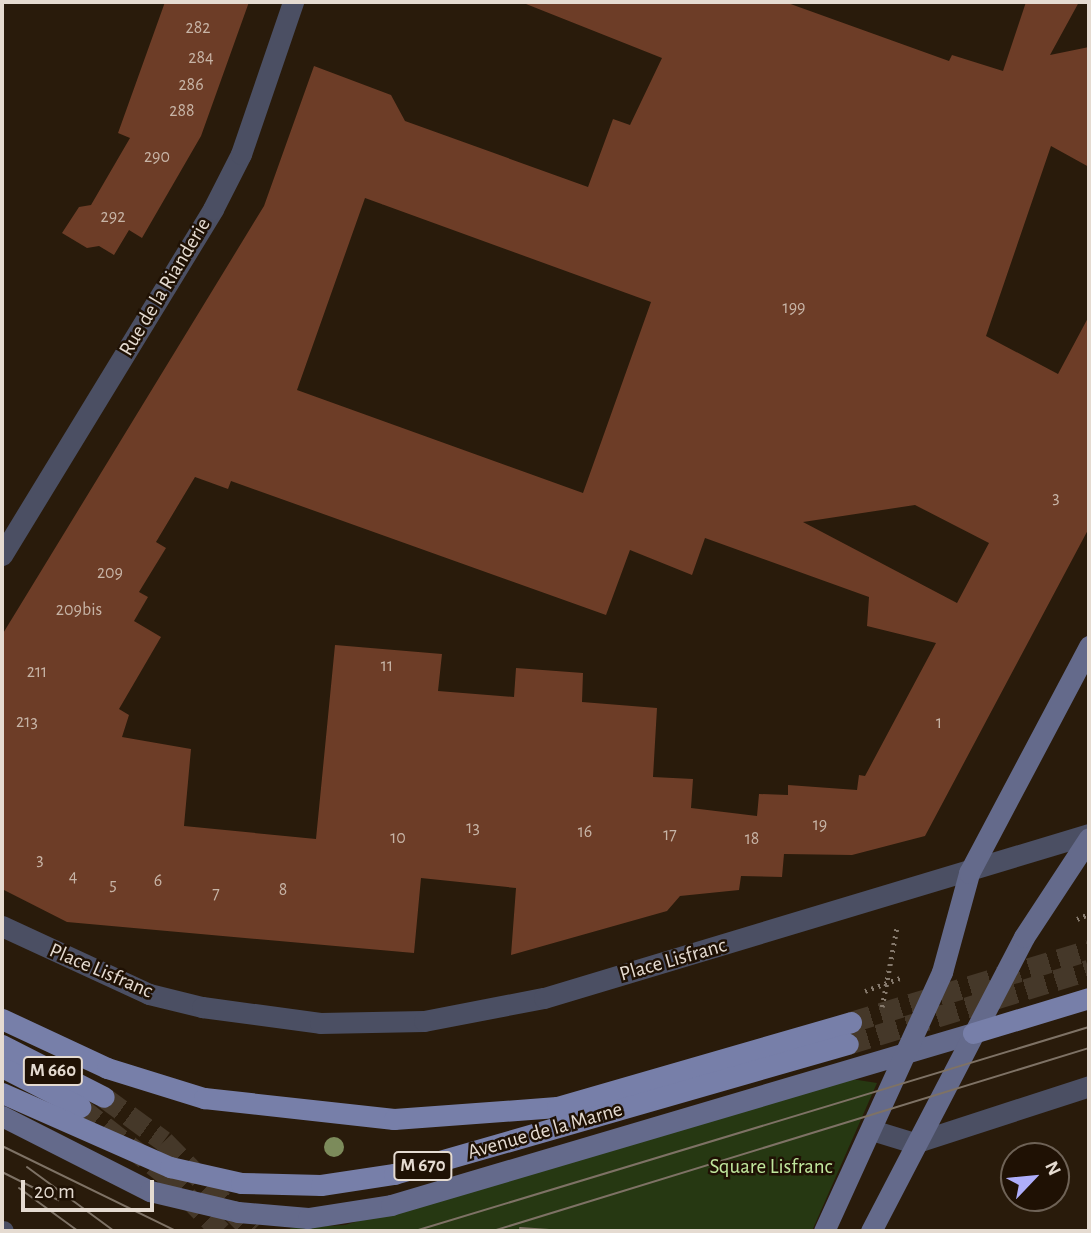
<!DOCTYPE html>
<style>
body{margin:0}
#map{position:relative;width:1091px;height:1233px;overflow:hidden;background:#291b0b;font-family:"Alegreya Sans",sans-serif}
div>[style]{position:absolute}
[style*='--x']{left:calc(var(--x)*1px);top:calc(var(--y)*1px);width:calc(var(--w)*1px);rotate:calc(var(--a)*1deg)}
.green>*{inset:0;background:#263812}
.building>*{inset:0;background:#6d3d27}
.primary-tunnel>*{height:21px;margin-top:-10.5px;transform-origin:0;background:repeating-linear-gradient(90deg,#453829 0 21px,transparent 0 31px)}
.path>*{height:4.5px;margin-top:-2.25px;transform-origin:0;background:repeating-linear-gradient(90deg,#85796c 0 2px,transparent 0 7px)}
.minor>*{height:21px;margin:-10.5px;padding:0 10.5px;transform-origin:10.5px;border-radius:10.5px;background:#4b4f63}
.tertiary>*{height:21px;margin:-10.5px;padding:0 10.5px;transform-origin:10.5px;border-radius:10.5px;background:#4b4f63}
.secondary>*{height:21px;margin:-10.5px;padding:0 10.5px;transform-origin:10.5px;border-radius:10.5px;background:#646a8b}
.primary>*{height:21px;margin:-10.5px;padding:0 10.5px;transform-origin:10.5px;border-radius:10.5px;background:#777fa9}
.tram>*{height:2px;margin:-1px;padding:0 1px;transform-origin:1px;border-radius:1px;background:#7e7265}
.trees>*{width:20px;height:20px;margin:-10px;border-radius:50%;background:#7c8b5b}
span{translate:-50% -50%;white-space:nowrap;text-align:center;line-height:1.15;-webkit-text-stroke:5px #1f1104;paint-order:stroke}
.number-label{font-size:18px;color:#c7b4a6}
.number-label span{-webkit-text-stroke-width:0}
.shield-label span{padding:2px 5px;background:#1f1104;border:2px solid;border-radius:5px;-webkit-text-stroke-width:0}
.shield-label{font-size:19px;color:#e5dbd1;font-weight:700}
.street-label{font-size:21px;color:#e5dbd1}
.park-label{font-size:21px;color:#c0e79d}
.frame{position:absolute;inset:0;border:4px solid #e5dbd1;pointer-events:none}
.north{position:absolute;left:1000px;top:1142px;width:70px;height:70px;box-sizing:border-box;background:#1f1104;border:2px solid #6e6256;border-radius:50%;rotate:64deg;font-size:19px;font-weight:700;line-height:28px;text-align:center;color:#e5dbd1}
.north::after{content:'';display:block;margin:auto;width:24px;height:32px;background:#aeaefb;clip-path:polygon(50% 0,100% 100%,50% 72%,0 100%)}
.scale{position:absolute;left:21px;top:1180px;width:133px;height:32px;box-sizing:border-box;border:4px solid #e5dbd1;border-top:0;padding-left:9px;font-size:21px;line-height:24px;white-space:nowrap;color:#e5dbd1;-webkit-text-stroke:5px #1f1104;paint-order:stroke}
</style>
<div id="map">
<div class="green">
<div style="clip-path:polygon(845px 1078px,877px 1083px,812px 1231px,291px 1231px,290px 1228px,345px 1225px)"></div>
</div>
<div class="building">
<div style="clip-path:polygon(165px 2px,249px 2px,201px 136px,142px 238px,129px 230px,114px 255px,99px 246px,87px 248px,62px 233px,79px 207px,91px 205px,130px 138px,118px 133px)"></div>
<div style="clip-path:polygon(evenodd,521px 2px,785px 2px,949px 61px,952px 55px,1003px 71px,1026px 2px,1079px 2px,1050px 55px,1089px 47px,1089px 167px,1051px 146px,986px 336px,1058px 374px,1089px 316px,1089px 528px,925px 836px,852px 855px,784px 854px,782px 877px,741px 876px,739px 890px,680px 896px,667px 911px,511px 955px,516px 888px,421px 878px,414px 953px,67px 922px,2px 889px,2px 635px,264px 206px,314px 66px,391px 95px,405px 121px,588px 187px,613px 119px,630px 125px,662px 58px,521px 2px,365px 198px,651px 302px,583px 493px,297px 390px,365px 198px,521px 2px,195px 477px,228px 489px,231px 481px,606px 615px,630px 550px,692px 575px,705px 538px,869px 597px,867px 626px,936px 643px,865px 776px,859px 775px,857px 790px,788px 785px,788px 795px,759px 794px,757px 816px,691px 808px,693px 779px,653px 777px,657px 708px,582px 702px,583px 673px,516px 668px,514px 697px,438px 691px,442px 654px,335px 645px,316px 839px,184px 826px,191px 749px,122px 737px,129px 715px,119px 709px,161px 637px,134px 621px,148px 597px,139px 592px,166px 548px,156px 542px,195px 477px,521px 2px,915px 505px,989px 543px,957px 603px,803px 522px,915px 505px)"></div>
</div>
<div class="primary-tunnel">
<div style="--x:851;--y:1022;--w:249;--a:-16.8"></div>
<div style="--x:848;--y:1044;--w:252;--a:-17.1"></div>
<div style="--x:104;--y:1097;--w:74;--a:36.3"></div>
<div style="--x:164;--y:1141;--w:126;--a:45.6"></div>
<div style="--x:80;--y:1107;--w:108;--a:38.2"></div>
<div style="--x:165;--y:1174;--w:80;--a:45.5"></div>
</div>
<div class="path">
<div style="--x:1077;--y:919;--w:13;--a:-23"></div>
<div style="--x:865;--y:991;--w:40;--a:-20.2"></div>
<div style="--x:882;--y:1007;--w:82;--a:-79.5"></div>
</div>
<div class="minor">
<div style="--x:2;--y:555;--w:405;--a:-58.6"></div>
<div style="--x:213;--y:209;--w:62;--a:-63"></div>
<div style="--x:241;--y:154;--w:161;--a:-71.1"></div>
</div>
<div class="tertiary">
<div style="--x:2;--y:926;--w:162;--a:24.8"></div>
<div style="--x:149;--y:994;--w:55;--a:13.8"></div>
<div style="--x:202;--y:1007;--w:119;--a:7.7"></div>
<div style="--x:320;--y:1023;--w:104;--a:-1.1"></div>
<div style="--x:424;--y:1021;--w:122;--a:-10.9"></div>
<div style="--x:544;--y:998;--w:569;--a:-16.75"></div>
<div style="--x:875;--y:1131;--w:41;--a:17.1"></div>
<div style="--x:914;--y:1143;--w:184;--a:-18"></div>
<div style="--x:2;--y:1231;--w:1;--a:0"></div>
</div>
<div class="secondary">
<div style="--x:2;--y:1116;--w:166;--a:26.9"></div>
<div style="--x:150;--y:1191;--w:90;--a:13.4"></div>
<div style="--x:238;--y:1212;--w:70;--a:4.9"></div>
<div style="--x:308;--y:1218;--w:84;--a:-8.9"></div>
<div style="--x:391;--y:1205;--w:607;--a:-16.46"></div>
<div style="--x:824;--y:1231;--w:285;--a:-65.5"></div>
<div style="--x:942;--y:972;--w:103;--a:-74.7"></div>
<div style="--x:969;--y:873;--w:257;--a:-62.1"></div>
<div style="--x:871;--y:1231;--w:331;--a:-62.5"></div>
<div style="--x:1024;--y:937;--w:118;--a:-56.7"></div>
</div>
<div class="primary">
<div style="--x:2;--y:1019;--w:116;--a:25"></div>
<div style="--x:107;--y:1068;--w:102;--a:17.2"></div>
<div style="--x:204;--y:1098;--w:191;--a:6.3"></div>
<div style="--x:394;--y:1119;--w:163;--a:-4.2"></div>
<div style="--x:557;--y:1107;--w:306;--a:-16.1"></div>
<div style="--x:973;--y:1033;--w:121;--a:-16.8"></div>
<div style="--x:2;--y:1045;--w:114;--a:27"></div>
<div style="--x:2;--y:1067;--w:88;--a:27.1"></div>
<div style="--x:2;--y:1093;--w:184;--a:23.8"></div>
<div style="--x:170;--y:1167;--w:73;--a:12.7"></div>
<div style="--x:241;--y:1183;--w:80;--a:1.4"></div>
<div style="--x:321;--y:1185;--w:74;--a:-8.6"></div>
<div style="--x:394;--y:1174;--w:472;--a:-16"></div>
</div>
<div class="tram">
<div style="--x:2;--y:1146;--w:194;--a:26"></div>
<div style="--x:27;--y:1167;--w:108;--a:36.3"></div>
<div style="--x:2;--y:1172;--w:63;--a:26.6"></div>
<div style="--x:19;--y:1188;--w:73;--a:36.1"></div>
<div style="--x:520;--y:1228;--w:44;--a:3.9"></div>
<div style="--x:415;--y:1231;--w:704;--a:-16.84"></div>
<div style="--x:493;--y:1231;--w:623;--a:-17.07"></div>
</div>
<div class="trees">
<div style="left:334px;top:1147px"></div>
</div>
<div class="number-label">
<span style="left:198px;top:28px">282</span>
<span style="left:201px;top:58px">284</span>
<span style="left:191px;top:85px">286</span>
<span style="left:182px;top:111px">288</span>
<span style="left:157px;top:157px">290</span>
<span style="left:113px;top:217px">292</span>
<span style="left:794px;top:308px">199</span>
<span style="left:1056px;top:498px">3</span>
<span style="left:110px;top:573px">209</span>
<span style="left:79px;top:610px">209bis</span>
<span style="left:387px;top:666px">11</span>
<span style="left:37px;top:672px">211</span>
<span style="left:27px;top:722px">213</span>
<span style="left:939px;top:723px">1</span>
<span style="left:820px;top:825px">19</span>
<span style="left:473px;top:828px">13</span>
<span style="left:585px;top:832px">16</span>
<span style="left:670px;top:835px">17</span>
<span style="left:398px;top:838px">10</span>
<span style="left:752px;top:839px">18</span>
<span style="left:40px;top:860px">3</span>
<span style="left:73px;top:877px">4</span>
<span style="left:158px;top:881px">6</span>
<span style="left:113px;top:885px">5</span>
<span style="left:283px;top:890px">8</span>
<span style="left:216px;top:894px">7</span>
</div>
<div class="shield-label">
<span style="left:53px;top:1071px">M 660</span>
<span style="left:423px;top:1166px">M 670</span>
</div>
<div class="street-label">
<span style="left:165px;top:287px;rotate:-59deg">Rue de la Rianderie</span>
<span style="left:673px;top:960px;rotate:-16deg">Place Lisfranc</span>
<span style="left:101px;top:971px;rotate:23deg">Place Lisfranc</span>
<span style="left:545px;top:1131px;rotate:-16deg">Avenue de la Marne</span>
</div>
<div class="park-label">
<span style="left:771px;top:1167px">Square Lisfranc</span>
</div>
<div class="frame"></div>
<div class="north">N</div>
<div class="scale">20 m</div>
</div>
